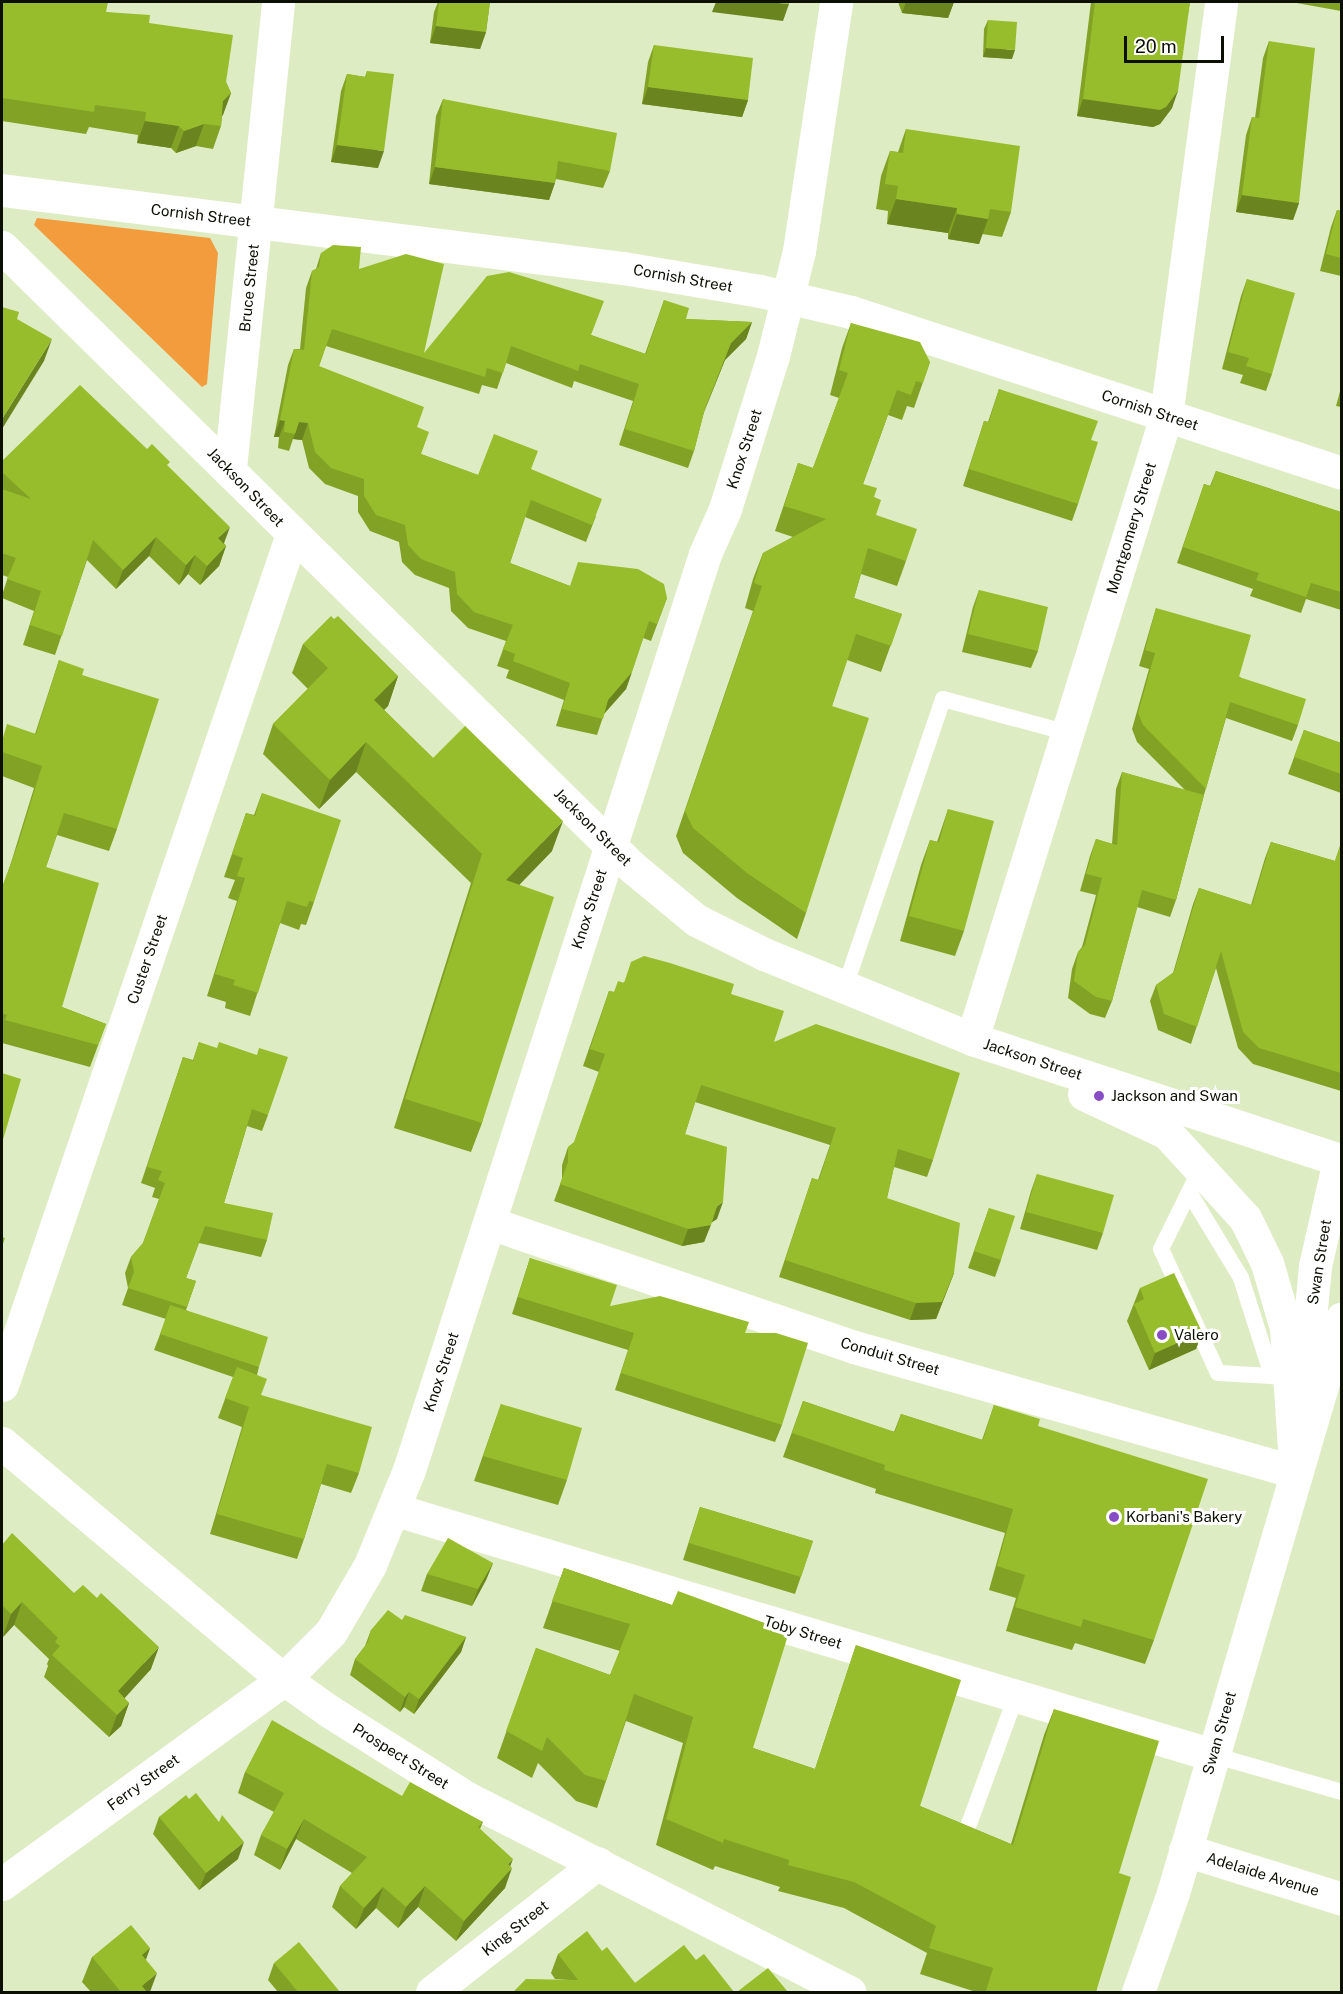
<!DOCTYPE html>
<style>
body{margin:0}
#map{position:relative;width:1343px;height:1994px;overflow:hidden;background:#deecc3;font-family:"Public Sans",sans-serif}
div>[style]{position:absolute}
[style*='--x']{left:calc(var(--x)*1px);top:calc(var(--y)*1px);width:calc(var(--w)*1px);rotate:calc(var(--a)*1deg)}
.green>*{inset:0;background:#f39c3e}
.service>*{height:16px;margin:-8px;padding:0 8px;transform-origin:8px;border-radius:8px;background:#fff}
.minor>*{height:33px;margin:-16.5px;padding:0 16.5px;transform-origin:16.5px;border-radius:16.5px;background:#fff}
.tertiary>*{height:33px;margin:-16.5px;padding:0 16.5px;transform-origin:16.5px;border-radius:16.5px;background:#fff}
.secondary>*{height:33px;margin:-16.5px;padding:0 16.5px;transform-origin:16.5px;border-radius:16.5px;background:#fff}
.wall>*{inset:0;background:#82a226}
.shaded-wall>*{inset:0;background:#6a841f}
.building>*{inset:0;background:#97bc2c}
.dots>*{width:16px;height:16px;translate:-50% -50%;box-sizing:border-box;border:3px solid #fff;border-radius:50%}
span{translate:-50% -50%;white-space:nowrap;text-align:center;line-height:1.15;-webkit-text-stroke:6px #fff;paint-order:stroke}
.street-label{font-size:15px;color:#0c1004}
.poi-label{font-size:15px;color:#0c1004}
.left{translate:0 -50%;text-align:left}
.frame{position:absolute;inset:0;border:3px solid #0c1004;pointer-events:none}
.scale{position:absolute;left:1124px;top:36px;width:100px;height:27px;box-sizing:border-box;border:3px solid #0c1004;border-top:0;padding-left:8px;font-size:18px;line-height:21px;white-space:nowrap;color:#0c1004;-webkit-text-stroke:4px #fff;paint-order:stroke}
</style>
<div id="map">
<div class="green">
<div style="clip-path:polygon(37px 218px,210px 238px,218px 253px,207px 384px,202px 387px,34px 225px)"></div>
</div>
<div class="service">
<div style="--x:845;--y:987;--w:304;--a:-71.2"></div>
<div style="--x:943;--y:699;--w:130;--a:15.2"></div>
<div style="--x:1201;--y:1168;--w:90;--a:116.3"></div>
<div style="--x:1161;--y:1249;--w:136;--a:65.3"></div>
<div style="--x:1218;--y:1373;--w:72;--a:3.2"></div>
<div style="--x:1189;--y:1192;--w:100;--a:58.8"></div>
<div style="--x:1241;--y:1278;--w:103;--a:72.4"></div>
<div style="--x:1213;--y:1755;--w:134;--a:16"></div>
<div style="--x:969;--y:1824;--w:136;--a:-69.8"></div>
</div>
<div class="minor">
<div style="--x:2;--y:190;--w:626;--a:7.16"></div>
<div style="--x:623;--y:268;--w:139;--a:9.5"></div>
<div style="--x:760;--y:291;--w:93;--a:13"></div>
<div style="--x:851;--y:312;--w:517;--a:18.15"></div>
<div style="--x:230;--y:468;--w:468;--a:-84.1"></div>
<div style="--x:972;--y:1039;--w:653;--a:-72.7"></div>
<div style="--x:1166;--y:416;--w:418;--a:-82.4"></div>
<div style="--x:490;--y:1223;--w:385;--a:18.8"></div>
<div style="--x:854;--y:1347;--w:459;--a:15.8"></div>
<div style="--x:2;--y:1385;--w:899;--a:-71.18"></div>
<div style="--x:393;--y:1509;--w:856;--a:16.7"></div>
<div style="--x:284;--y:1679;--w:66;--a:-45"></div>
<div style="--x:331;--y:1632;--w:78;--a:-59.8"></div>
<div style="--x:370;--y:1565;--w:103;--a:-67.7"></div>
<div style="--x:409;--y:1470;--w:963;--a:-72.09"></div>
<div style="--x:705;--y:554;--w:49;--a:-66"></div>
<div style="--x:725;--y:509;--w:160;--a:-72.6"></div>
<div style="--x:773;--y:356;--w:108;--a:-76.1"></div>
<div style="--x:799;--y:251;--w:252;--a:-81.5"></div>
<div style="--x:1185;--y:1850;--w:164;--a:17.3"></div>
<div style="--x:432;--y:1992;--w:210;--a:-37.9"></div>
</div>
<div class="tertiary">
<div style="--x:2;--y:1443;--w:354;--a:40.1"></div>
<div style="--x:273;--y:1671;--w:69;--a:35.5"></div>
<div style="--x:329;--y:1711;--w:163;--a:32.2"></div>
<div style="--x:467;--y:1798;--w:429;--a:26.9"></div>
<div style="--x:2;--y:1884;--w:349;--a:-36"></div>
</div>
<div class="secondary">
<div style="--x:2;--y:247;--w:884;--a:44.54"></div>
<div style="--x:632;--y:867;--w:83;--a:39.6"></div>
<div style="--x:696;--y:920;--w:76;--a:26.6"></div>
<div style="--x:764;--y:954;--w:225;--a:22.2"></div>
<div style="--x:972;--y:1039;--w:390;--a:18.2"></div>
<div style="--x:1084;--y:1094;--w:92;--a:25.2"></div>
<div style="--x:1167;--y:1133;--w:115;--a:47.5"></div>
<div style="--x:1245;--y:1218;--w:50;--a:63.9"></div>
<div style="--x:1267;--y:1263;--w:68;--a:73.7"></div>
<div style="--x:1286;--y:1328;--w:121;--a:86.2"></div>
<div style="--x:1305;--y:1372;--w:106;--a:-84.6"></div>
<div style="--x:1315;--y:1266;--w:109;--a:-77.2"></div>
<div style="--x:1138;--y:1992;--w:105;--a:-70.5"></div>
<div style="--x:1173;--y:1893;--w:599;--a:-73.62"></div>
</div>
<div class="wall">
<div style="clip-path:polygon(2px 2px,106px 12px,149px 23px,226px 82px,231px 93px,222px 116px,221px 126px,213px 149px,196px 146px,176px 153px,171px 148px,137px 143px,138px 135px,89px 127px,86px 134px,2px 121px)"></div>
<div style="clip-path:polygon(438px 2px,490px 2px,486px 32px,480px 49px,430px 43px,434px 12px)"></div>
<div style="clip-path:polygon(898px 2px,954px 2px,948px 18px,902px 13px)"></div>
<div style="clip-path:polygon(1091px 2px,1190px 2px,1172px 108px,1160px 124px,1153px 127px,1077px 116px)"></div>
<div style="clip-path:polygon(1291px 2px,1341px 2px,1341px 11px)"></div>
<div style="clip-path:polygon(988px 20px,1012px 59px,983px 57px,984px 29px)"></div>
<div style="clip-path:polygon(1269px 41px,1299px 203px,1293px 220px,1236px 212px,1246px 135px,1252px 117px,1255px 118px,1263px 58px)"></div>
<div style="clip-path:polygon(654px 45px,748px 100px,742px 117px,642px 104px,648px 62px)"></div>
<div style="clip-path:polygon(367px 71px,378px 168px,331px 162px,341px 91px,347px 74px,365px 77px)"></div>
<div style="clip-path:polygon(443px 99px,610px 171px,603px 188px,556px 179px,549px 200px,429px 184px,436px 116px)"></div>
<div style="clip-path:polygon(906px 129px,1011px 212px,1002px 237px,982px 234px,979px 244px,948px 239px,948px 233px,887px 224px,888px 211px,876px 209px,881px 176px,890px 151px,898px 152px)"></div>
<div style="clip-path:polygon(1337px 210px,1341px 211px,1341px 276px,1320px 271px,1331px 227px)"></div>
<div style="clip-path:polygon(321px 253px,359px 269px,424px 353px,591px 335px,645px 354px,664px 300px,686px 319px,752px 322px,746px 339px,725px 360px,704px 412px,694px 451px,688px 468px,619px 445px,633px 401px,574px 381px,572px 388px,506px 363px,497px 389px,482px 385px,479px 394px,326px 346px,319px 366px,417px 427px,421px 454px,478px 475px,531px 470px,596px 516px,586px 542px,525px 517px,510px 563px,570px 586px,667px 598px,651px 641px,643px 638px,626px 689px,604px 714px,597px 735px,556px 726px,564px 700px,506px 678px,509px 670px,497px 666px,506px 641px,468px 628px,451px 611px,449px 588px,415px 575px,402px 562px,399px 542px,370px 531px,358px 512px,358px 496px,325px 484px,309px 468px,302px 440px,293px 439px,289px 451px,278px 448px,279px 437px,274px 437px,288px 365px,294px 349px,300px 349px,306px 288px,312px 271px,316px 269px)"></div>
<div style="clip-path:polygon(1247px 279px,1272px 374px,1266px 391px,1240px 383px,1243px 375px,1222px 369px,1241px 296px)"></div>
<div style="clip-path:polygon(851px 323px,930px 362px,914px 408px,907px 406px,902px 420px,888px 415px,863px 484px,874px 497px,876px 515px,906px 561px,897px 586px,861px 574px,854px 598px,902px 614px,881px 672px,847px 660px,832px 706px,806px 913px,797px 939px,737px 898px,683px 853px,676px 836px,753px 611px,745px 608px,753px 579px,763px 553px,793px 537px,775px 531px,798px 463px,813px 468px,839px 398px,830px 395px,842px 348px)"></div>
<div style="clip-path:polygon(1341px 388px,1341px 407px,1336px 406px)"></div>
<div style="clip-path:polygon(999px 389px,1091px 440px,1078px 504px,1072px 521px,963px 486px,984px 421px,988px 422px)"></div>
<div style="clip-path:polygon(147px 449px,168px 467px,226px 546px,219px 566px,200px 585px,188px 574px,179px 585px,149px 556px,116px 589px,87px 560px,55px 655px,23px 645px,34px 611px,2px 598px,2px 595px,8px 577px,2px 575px,2px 461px)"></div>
<div style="clip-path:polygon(1216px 471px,1341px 512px,1341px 610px,1306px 599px,1301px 613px,1250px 596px,1253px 589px,1177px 563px,1204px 484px,1210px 486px)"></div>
<div style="clip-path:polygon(979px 590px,1038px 651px,1031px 668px,962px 652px,973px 607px)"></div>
<div style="clip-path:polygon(1156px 608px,1298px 725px,1292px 741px,1226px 718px,1204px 795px,1176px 900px,1170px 917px,1137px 907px,1112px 1001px,1105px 1018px,1090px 1014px,1068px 998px,1072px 969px,1078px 952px,1082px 947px,1096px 895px,1080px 891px,1090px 856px,1096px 839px,1112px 844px,1116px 789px,1122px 772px,1185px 790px,1137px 742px,1132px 729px,1149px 669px,1139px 666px,1151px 625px)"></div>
<div style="clip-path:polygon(303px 644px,398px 676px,388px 706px,384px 710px,433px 758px,552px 851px,519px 885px,482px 1123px,471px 1152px,394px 1128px,471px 883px,356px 772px,319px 809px,263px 754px,273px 724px,308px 689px,292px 673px)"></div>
<div style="clip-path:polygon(59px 660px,82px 675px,117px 829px,109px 851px,57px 835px,46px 867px,62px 1007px,106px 1024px,90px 1067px,2px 1043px,2px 885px,3px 885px,10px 866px,34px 788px,2px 776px,2px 740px,35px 734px)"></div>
<div style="clip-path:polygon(1304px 730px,1341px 743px,1341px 793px,1288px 774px)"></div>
<div style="clip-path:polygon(262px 793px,314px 902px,306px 925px,301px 924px,299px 930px,280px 923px,250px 1016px,225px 1008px,226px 1002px,207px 996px,237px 901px,228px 898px,235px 880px,224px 877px,246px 813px,254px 815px)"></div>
<div style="clip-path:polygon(948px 809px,964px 931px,955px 956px,900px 941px,921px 865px,930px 840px,937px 842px)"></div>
<div style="clip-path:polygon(1271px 842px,1335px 861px,1341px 843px,1341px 1091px,1253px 1064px,1238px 1048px,1216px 968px,1191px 1044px,1158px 1030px,1150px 1001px,1156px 985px,1173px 973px,1193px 904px,1199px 888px,1251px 905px,1265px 858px)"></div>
<div style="clip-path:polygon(624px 982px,731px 994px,774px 1042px,933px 1160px,927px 1177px,894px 1167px,887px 1198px,954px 1273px,936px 1319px,910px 1320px,779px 1277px,812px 1178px,818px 1180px,830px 1145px,695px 1102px,685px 1134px,717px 1219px,711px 1223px,704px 1242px,682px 1246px,554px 1201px,562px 1179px,562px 1165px,568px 1147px,574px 1143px,599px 1072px,583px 1066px,609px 991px,614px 992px)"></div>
<div style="clip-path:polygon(199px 1042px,268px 1115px,262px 1131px,247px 1126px,224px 1203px,267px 1240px,261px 1257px,199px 1243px,186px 1278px,196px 1281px,186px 1310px,259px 1367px,257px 1375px,261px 1395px,359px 1473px,351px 1493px,321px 1484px,304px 1539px,297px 1559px,210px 1534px,242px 1427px,218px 1418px,233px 1377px,154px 1350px,166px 1319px,122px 1305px,128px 1288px,125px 1273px,131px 1257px,143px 1243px,159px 1199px,152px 1197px,155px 1188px,141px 1183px,183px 1057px,193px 1060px)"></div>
<div style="clip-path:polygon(1037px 1174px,1103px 1233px,1097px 1250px,1020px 1229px,1031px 1191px)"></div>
<div style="clip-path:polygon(989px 1208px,1001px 1260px,995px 1277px,968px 1268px)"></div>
<div style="clip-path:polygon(530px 1258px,610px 1306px,745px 1333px,782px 1425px,775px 1442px,615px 1390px,628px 1350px,512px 1314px)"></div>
<div style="clip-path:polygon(1140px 1288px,1202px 1332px,1196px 1349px,1149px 1370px,1127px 1321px)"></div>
<div style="clip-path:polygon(803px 1401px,894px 1432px,901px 1414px,982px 1440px,994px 1405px,1038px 1426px,1154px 1640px,1145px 1664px,1075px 1643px,1072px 1650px,1006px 1631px,1016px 1598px,989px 1590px,1005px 1533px,875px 1493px,876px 1489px,783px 1457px)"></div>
<div style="clip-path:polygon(501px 1404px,567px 1480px,558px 1505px,474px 1481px)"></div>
<div style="clip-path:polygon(700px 1507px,813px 1541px,795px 1594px,683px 1560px)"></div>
<div style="clip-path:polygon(2px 1545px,151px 1669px,124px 1698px,129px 1703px,121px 1726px,109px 1737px,44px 1677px,48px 1666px,47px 1664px,49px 1659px,14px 1625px,3px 1637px,2px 1635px)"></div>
<div style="clip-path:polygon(493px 1563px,486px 1580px,472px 1606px,421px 1591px,427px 1574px)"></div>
<div style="clip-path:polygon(564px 1568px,672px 1605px,753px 1748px,815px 1769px,856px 1645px,920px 1806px,1011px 1844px,1044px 1735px,1054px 1709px,1119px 1873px,1096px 1992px,976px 1992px,920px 1974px,927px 1953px,844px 1908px,778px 1891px,780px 1887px,715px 1866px,713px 1870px,656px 1845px,683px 1743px,626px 1721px,597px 1808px,576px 1801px,538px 1763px,532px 1778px,497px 1758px,536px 1648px,610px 1675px,620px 1651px,543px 1628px)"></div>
<div style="clip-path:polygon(402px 1620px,466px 1637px,461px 1652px,414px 1714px,404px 1707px,400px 1712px,350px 1675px,355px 1659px,365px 1646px,371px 1630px)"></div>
<div style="clip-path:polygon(245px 1772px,402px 1796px,483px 1822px,480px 1829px,510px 1866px,505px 1888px,456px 1941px,418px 1907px,398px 1928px,376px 1908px,356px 1929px,332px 1907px,340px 1886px,352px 1873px,296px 1839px,280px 1870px,254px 1855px,261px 1835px,274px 1812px,238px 1793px)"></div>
<div style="clip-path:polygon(189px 1799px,238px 1859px,199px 1890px,153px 1834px,159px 1817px)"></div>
<div style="clip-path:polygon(150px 1948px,146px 1959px,150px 1992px,91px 1992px,82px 1982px,92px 1957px)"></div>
<div style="clip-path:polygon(602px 1951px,635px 1983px,696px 1960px,734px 1992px,555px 1979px,551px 1973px,558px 1954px)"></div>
<div style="clip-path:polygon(274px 1963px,340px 1992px,278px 1992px,268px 1980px)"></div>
</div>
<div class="shaded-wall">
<div style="clip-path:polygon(716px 2px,769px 2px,789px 4px,783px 21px,712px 12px)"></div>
<div style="clip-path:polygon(906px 2px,954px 2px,948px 18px,902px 13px)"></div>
<div style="clip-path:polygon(436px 26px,486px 32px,480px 49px,430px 43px)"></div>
<div style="clip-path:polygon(986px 48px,1015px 50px,1012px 59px,983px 57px)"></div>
<div style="clip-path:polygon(648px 87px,748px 100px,742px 117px,642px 104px)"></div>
<div style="clip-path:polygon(1178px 91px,1172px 108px,1160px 124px,1153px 127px,1077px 116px,1083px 99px)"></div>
<div style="clip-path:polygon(231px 93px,223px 115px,215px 123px,223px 101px)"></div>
<div style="clip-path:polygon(145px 121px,179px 126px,171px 148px,137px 143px)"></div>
<div style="clip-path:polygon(204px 124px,196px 146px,176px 153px,184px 131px)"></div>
<div style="clip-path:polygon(337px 145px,384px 151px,378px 168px,331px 162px)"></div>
<div style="clip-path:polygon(435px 167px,555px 183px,549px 200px,429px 184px)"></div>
<div style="clip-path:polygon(1242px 195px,1299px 203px,1293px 220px,1236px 212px)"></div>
<div style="clip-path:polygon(896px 199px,957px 208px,948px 233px,887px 224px)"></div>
<div style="clip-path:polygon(957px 214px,988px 219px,979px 244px,948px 239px)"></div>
<div style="clip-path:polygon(752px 322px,746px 339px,725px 360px,699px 425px,731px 343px)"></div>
<div style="clip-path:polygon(52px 339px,44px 361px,2px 429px,2px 419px)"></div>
<div style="clip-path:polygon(280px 420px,285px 421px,279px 437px,274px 437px)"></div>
<div style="clip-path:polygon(299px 422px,308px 423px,302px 440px,293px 439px)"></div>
<div style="clip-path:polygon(230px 527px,223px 546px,218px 538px)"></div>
<div style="clip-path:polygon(156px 537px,149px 556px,116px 589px,123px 570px)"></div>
<div style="clip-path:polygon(226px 546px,219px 566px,200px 585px,207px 566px)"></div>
<div style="clip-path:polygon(195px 555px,188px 574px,179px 585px,186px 565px)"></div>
<div style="clip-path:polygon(632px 672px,626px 689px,602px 716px,608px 700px)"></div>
<div style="clip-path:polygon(398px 676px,388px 706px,363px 730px,374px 700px)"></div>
<div style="clip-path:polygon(366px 742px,356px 772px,319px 809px,330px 780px)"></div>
<div style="clip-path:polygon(563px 821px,552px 851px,496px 909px,506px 880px)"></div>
<div style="clip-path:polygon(723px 1202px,717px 1219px,710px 1223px,717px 1206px)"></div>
<div style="clip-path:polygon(711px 1225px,704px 1242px,682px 1246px,688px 1229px)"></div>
<div style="clip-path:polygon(954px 1273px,936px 1319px,910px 1320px,916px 1303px)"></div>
<div style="clip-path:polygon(1202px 1332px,1196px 1349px,1149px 1370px,1155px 1353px)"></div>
<div style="clip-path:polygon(493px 1563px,486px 1580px,472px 1606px,478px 1589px)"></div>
<div style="clip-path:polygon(22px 1602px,14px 1625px,3px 1637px,11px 1614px)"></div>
<div style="clip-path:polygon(466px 1637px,461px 1652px,414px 1714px,419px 1699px)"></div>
<div style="clip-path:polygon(159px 1647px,151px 1669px,113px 1711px,118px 1691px)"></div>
<div style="clip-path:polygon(409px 1692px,404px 1707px,400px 1712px,405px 1697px)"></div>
<div style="clip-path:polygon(129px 1703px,121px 1726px,109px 1737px,117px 1715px)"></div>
<div style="clip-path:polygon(304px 1819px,296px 1839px,280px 1870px,287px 1849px)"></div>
<div style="clip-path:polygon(244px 1842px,238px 1859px,199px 1890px,206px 1873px)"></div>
<div style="clip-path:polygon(513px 1859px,508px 1872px,512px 1868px,505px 1888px,456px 1941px,464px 1921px,508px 1864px)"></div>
<div style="clip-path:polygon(425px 1886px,418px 1907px,398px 1928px,406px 1907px)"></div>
<div style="clip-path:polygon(383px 1887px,376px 1908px,356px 1929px,364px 1908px)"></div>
<div style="clip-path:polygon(150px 1948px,141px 1973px,142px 1955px)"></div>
<div style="clip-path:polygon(157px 1973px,150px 1992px,139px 1992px,142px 1986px)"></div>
</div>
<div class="building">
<div style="clip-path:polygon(2px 2px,108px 2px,106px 12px,150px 15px,149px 23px,233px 35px,226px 82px,231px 93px,223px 101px,221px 126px,204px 124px,184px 131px,179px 126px,145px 121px,146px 112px,95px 105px,94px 112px,2px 98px)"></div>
<div style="clip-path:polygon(439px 2px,490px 2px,486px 32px,436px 26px)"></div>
<div style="clip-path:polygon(769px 2px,789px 2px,789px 4px)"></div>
<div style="clip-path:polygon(1095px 2px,1190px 2px,1178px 91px,1166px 107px,1160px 110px,1083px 99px)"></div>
<div style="clip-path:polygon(988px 20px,1017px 22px,1015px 50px,986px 48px)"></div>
<div style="clip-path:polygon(1269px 41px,1315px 48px,1299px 203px,1242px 195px,1252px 117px,1259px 118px)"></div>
<div style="clip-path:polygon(654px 45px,753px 58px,748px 100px,648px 87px)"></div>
<div style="clip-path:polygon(367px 71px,394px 74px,384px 151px,337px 145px,347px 74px,366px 77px)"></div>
<div style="clip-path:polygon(443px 99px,617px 133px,610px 171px,558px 161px,555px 183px,435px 167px)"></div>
<div style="clip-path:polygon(906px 129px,1020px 146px,1011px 212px,990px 209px,988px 219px,957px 214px,957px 208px,896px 199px,898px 186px,885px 184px,890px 151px,903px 153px)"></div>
<div style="clip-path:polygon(1337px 210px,1341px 211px,1341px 258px,1326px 254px)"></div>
<div style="clip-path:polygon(333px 245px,361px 247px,359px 269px,406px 254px,444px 264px,424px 353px,487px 276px,509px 272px,604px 301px,591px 335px,646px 354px,664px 300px,689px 308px,686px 319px,752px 322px,731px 343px,705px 408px,694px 451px,625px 429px,639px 384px,580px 364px,578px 371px,511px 346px,503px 373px,487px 368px,485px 377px,332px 329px,319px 366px,424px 407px,417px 427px,429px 432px,421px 454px,478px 475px,494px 434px,538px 451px,531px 469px,602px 499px,592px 525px,531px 500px,510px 563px,570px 586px,578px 562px,638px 569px,664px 584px,667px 598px,657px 624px,649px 621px,632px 672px,608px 700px,603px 719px,562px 709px,570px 683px,513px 661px,515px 654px,503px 649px,513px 625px,474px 612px,457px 594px,455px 572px,421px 559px,408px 545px,405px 525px,376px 515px,364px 496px,364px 479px,331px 468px,315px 452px,308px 423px,299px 422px,295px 434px,284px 432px,285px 421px,280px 420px,294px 349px,304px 350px,312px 271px,319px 267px,321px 253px)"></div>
<div style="clip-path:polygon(1247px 279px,1295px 293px,1272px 374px,1246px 366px,1249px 358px,1228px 352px)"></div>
<div style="clip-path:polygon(2px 307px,19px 312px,17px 319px,52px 339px,2px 419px)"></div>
<div style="clip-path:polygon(851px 323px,920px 342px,930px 362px,923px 383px,916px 381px,911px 395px,897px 390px,863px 484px,877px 488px,874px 497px,881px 500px,876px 515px,917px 529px,906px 561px,868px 548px,854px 598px,902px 614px,891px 646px,856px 634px,832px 706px,869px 718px,806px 913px,747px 873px,693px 828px,685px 811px,762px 586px,754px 583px,763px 553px,826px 519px,784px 506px,798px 463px,813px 468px,848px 373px,839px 370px)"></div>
<div style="clip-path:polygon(80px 385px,147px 449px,152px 444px,170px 462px,167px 465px,230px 527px,218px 538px,226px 546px,207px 566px,195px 555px,186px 565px,156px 537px,123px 570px,93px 540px,62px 636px,30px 625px,41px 591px,7px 579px,16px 558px,2px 553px,2px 489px,31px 499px,2px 472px,2px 461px)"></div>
<div style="clip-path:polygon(999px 389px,1098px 421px,1091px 440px,1098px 442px,1078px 504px,969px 469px,984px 421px,989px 422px)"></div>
<div style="clip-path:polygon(1216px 471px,1341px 512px,1341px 592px,1311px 583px,1306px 597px,1256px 580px,1259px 573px,1183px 547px,1204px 484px,1211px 486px)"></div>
<div style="clip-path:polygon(979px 590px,1048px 607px,1038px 651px,968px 634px)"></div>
<div style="clip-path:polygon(1156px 608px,1251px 635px,1239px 677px,1306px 699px,1298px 725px,1230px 702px,1206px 789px,1143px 725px,1138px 713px,1155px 653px,1145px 650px)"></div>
<div style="clip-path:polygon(331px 616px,334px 619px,338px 616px,398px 676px,374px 700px,433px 758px,465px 726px,563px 821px,506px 880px,554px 897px,482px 1123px,405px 1099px,482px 854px,366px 742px,330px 780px,273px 724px,328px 668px,303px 644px)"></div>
<div style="clip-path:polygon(59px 660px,84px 669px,82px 675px,159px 699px,117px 829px,64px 813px,46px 867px,99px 883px,62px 1007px,106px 1024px,98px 1045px,5px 1020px,7px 1015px,2px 1013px,2px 885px,3px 885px,18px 844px,42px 766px,2px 752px,2px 741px,7px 724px,36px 734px)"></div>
<div style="clip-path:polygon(1304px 730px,1341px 743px,1341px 774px,1294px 757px)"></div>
<div style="clip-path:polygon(1122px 772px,1204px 795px,1176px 900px,1142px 890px,1112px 1001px,1096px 997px,1074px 981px,1078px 952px,1085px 945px,1102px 878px,1086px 874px,1096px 839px,1117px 845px)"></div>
<div style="clip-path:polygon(262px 793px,341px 820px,314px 902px,309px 901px,307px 907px,287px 901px,258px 993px,233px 985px,235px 980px,215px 974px,245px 878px,237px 876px,243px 858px,232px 854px,246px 813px,255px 816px)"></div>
<div style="clip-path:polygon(948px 809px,994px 821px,964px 931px,909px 916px,930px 840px,939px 842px)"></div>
<div style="clip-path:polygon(1271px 842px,1335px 861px,1341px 843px,1341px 1073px,1259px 1048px,1243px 1032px,1221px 951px,1197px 1027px,1164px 1014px,1156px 985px,1174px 972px,1199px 888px,1252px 905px)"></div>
<div style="clip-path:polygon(644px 956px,670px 963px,734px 984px,731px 994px,784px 1011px,774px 1042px,816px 1024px,960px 1073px,933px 1160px,898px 1149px,887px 1198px,960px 1223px,954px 1273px,942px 1302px,916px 1303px,785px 1260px,812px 1178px,819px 1180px,836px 1128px,701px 1085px,685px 1134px,727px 1147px,723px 1202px,717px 1206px,711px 1225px,688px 1229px,560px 1184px,568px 1162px,568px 1147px,574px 1142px,605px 1054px,590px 1049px,609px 991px,614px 992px,618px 981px,624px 983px,631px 962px)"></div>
<div style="clip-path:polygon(199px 1042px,217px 1048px,219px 1042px,257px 1055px,259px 1048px,288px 1057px,268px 1115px,252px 1109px,224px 1203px,273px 1213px,267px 1240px,205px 1226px,186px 1278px,196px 1281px,187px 1307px,128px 1288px,134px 1272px,131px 1257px,143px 1243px,165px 1183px,158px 1180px,162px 1171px,147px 1167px,183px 1057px,193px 1061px)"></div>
<div style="clip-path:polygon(2px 1073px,21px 1079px,2px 1143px)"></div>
<div style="clip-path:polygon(1037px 1174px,1114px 1195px,1103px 1233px,1026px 1212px)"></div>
<div style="clip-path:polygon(989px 1208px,1015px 1216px,1001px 1260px,974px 1251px)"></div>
<div style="clip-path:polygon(2px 1237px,5px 1238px,2px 1247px)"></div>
<div style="clip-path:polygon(530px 1258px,617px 1285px,610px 1306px,660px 1296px,749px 1322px,745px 1333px,776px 1333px,808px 1343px,782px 1425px,621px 1373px,634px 1333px,518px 1297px)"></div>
<div style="clip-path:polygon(1174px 1273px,1202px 1332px,1155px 1353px,1134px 1304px,1144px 1299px,1140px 1288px)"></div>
<div style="clip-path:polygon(170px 1305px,268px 1337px,259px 1367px,160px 1334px)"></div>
<div style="clip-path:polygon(237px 1367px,267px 1379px,261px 1395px,372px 1427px,359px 1473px,327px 1464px,304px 1539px,217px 1514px,249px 1407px,225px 1398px)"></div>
<div style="clip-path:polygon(803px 1401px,895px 1432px,901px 1414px,983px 1440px,994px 1405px,1040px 1419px,1038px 1426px,1208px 1479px,1154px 1640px,1083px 1619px,1081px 1627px,1015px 1607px,1025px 1575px,997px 1566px,1013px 1509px,884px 1470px,885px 1465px,792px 1433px)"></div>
<div style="clip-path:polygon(501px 1404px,582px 1428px,567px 1480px,483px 1456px)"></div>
<div style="clip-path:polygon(700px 1507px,813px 1541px,801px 1577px,689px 1543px)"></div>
<div style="clip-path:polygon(12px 1533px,74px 1593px,83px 1585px,97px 1598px,101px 1593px,159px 1647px,118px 1691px,129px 1703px,117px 1715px,52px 1655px,60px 1646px,55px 1642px,58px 1638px,22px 1602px,11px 1614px,2px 1605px,2px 1545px)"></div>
<div style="clip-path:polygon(448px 1538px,493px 1563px,478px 1589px,427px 1574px)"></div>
<div style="clip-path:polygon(564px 1568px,672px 1605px,678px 1591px,789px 1632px,753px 1748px,815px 1769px,856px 1645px,961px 1680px,920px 1806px,1013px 1845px,1054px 1709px,1159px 1741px,1119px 1873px,1131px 1877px,1096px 1992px,990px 1992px,986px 1991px,993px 1968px,929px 1948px,936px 1926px,854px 1882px,788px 1865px,789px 1860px,724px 1839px,723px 1843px,666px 1819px,693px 1717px,634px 1694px,606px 1781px,585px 1775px,547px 1737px,542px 1751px,506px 1731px,536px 1648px,610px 1675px,630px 1624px,552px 1601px)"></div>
<div style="clip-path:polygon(388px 1610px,402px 1620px,405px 1615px,466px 1637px,419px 1699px,409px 1692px,405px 1697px,355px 1659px,368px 1642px,371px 1630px)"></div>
<div style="clip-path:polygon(272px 1720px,402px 1796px,410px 1782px,483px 1822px,478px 1827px,513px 1859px,508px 1864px,512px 1868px,464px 1921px,425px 1886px,406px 1907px,383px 1887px,364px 1908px,340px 1886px,367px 1857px,304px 1819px,287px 1849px,261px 1835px,284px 1793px,245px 1772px)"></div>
<div style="clip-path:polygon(196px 1793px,219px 1822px,222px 1815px,244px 1842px,206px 1873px,159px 1817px,186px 1795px,189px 1799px)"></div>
<div style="clip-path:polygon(131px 1925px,150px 1948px,142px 1955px,157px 1973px,142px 1986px,147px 1992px,121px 1992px,92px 1957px)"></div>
<div style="clip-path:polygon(587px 1931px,602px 1951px,607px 1947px,635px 1983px,684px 1945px,696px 1960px,704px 1954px,734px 1992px,513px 1992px,526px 1979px,578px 1980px,558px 1954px)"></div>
<div style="clip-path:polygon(299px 1942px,340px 1992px,298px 1992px,274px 1963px)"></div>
<div style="clip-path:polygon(768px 1968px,788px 1992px,737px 1992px)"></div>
</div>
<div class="dots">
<div style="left:1099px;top:1096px;background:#884dc4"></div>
<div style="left:1162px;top:1335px;background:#884dc4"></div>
<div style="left:1114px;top:1517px;background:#884dc4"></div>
</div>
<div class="street-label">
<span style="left:201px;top:215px;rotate:7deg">Cornish Street</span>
<span style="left:683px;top:278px;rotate:10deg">Cornish Street</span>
<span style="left:249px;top:288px;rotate:-84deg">Bruce Street</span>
<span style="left:1150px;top:410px;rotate:18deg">Cornish Street</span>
<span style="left:744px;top:449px;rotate:-72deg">Knox Street</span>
<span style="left:246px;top:487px;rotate:46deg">Jackson Street</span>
<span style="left:1131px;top:528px;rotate:-73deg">Montgomery Street</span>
<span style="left:593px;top:827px;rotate:45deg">Jackson Street</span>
<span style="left:589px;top:909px;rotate:-72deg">Knox Street</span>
<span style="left:147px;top:959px;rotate:-71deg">Custer Street</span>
<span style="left:1033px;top:1059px;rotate:18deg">Jackson Street</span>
<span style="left:1319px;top:1262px;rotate:-81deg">Swan Street</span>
<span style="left:890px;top:1356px;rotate:16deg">Conduit Street</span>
<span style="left:441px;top:1372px;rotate:-72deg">Knox Street</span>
<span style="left:803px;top:1632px;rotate:17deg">Toby Street</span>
<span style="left:1219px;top:1733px;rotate:-74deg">Swan Street</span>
<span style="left:401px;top:1756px;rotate:32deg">Prospect Street</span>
<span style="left:143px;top:1782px;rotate:-36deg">Ferry Street</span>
<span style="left:1263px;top:1874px;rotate:17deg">Adelaide Avenue</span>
<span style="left:515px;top:1928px;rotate:-38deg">King Street</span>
</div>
<div class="poi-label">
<span class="left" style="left:1111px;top:1096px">Jackson and Swan</span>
<span class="left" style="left:1174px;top:1335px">Valero</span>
<span class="left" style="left:1126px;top:1517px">Korbani's Bakery</span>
</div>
<div class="frame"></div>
<div class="scale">20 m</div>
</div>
